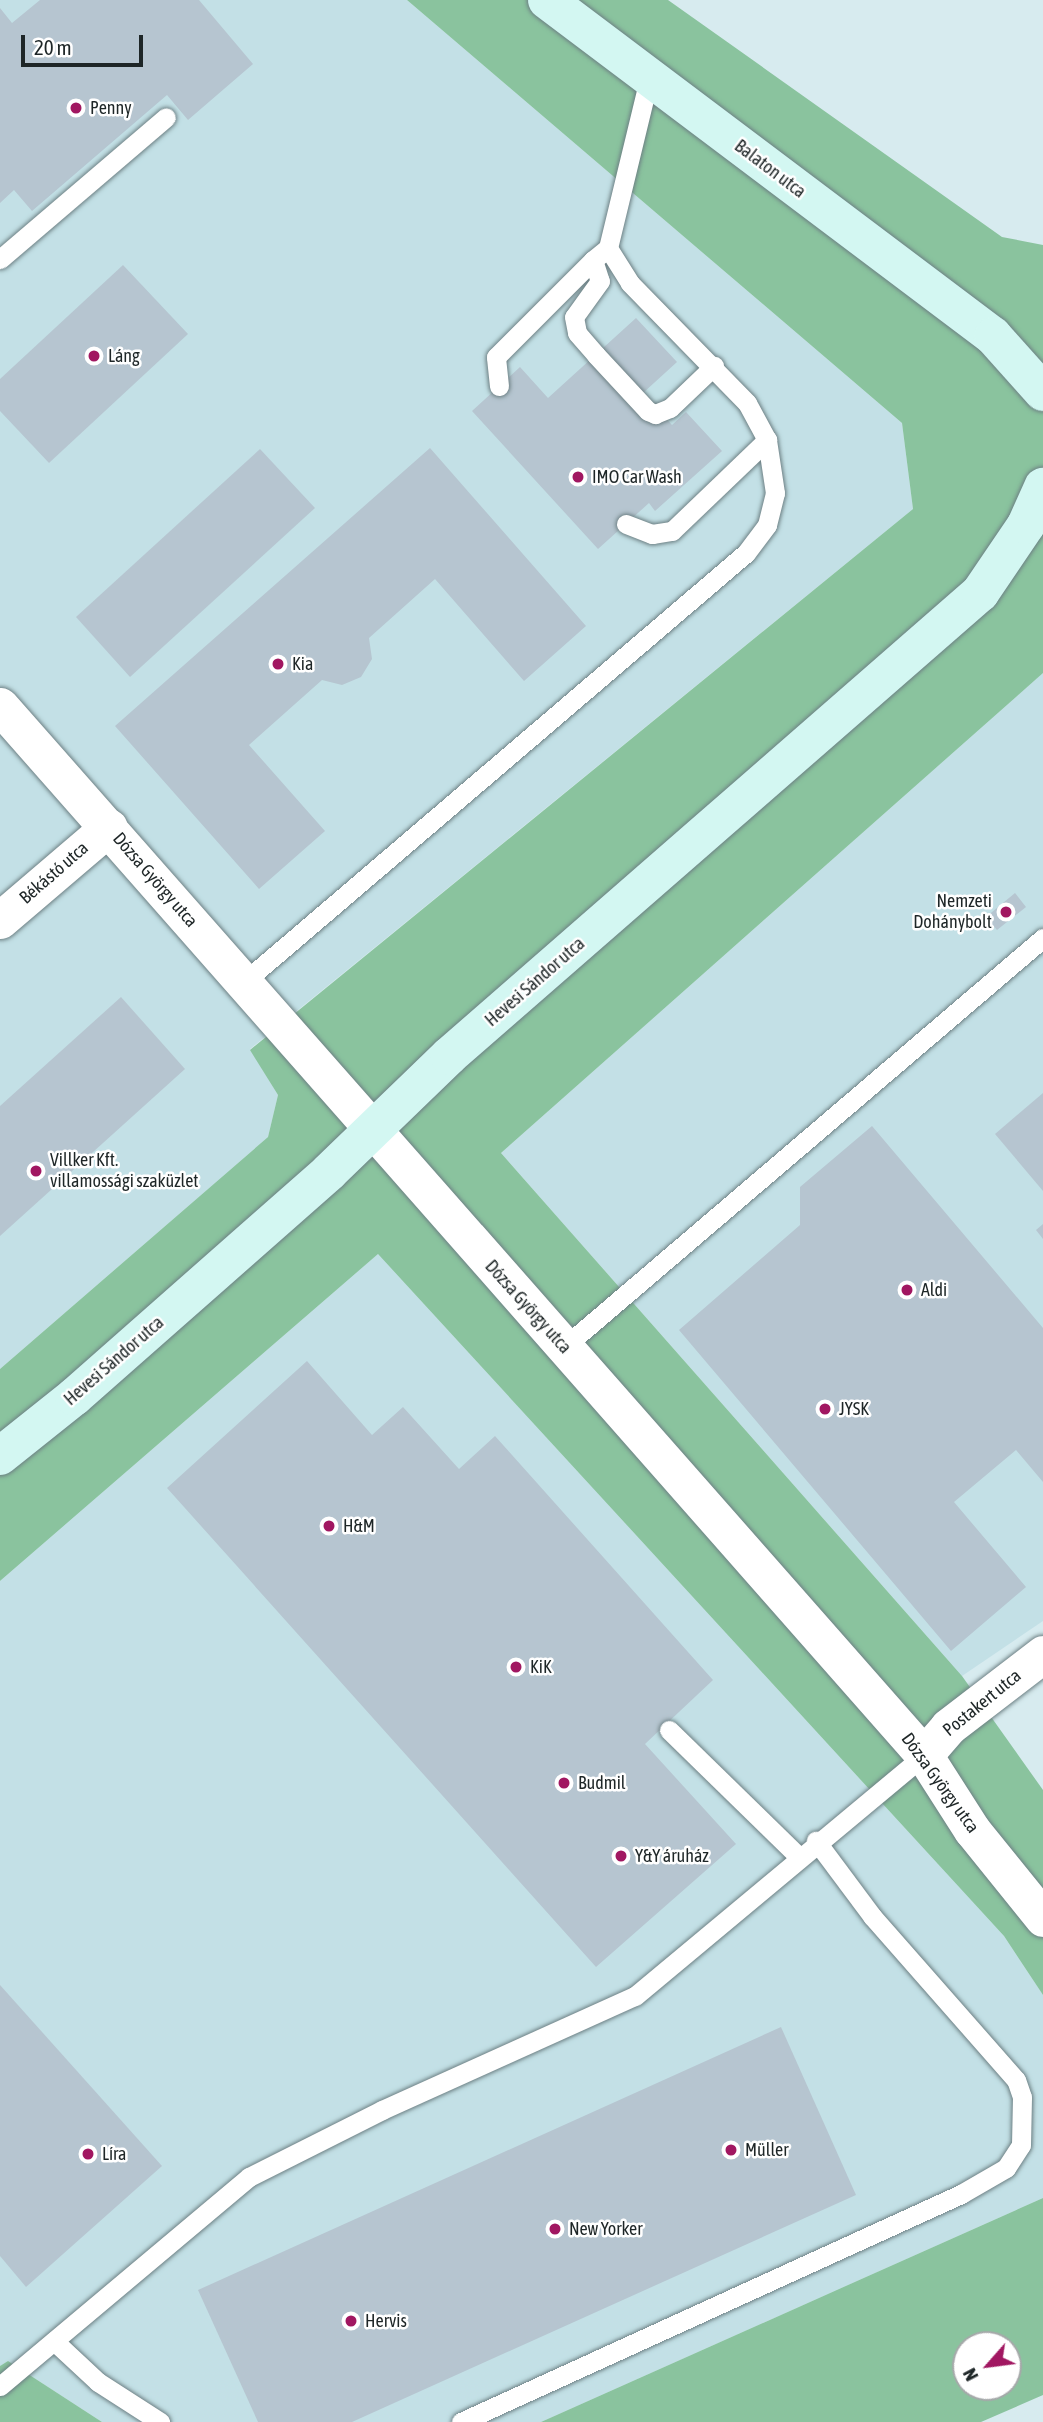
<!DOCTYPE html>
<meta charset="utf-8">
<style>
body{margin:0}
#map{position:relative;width:1043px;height:2422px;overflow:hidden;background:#d7ebef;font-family:"Asap Condensed",sans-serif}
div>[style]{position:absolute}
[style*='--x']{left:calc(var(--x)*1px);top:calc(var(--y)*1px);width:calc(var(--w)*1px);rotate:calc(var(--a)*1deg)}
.built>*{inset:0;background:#c3e0e6}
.green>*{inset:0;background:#8ac39e}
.building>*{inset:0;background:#b6c5d0}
.roads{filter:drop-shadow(0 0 2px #6d8084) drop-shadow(0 0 2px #6d8084)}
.lane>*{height:19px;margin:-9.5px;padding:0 9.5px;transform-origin:9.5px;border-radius:9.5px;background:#fff}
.street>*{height:37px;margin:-18.5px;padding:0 18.5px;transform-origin:18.5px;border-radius:18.5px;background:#fff}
.secondary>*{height:38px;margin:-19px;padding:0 19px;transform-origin:19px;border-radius:19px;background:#d3f7f2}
.dots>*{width:19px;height:19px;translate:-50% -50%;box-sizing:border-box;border:4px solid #fff;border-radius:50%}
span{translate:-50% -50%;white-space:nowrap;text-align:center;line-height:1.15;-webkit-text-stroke:5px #fff;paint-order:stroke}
.poi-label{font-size:18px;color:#1e2627}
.left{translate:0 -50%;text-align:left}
.right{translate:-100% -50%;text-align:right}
.street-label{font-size:18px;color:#1e2627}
.north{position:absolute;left:952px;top:2331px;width:70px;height:70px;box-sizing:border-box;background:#fff;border:2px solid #a5a8a9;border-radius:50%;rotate:242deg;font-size:19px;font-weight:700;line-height:28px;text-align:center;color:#1e2627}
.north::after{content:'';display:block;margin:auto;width:24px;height:32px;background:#a11761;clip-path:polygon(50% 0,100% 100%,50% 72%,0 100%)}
.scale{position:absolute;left:21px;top:35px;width:122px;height:32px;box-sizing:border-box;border:4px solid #1e2627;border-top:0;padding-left:9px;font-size:21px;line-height:24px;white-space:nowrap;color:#1e2627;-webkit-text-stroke:5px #fff;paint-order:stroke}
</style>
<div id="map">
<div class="built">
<div style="clip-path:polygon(0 0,407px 0,902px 423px,913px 509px,250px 1049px,278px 1095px,268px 1137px,0 1369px)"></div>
<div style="clip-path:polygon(1043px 673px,1043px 1621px,962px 1676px,501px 1153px)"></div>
<div style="clip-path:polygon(378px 1254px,1004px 1936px,1043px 1995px,1043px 2198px,541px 2422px,102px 2422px,8px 2361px,0 2366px,0 1581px)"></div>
</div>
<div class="green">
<div style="clip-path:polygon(407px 0,668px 0,1002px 237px,1043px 245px,1043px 673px,501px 1153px,962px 1676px,1043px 1790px,1043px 1995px,1004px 1936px,378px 1254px,0 1581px,0 1369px,268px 1137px,278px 1095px,250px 1050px,913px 509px,902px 423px)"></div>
<div style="clip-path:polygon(evenodd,1043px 2198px,1043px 2395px,981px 2422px,541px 2422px,1043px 2198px,966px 2345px,1008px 2345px,1008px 2387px,966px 2387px,966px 2345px)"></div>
<div style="clip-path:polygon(8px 2361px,102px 2422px,0 2422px,0 2366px)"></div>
</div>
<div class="building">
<div style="clip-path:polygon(40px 0,199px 0,253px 64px,188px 120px,167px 95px,32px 211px,14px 190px,0 203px,0 8px,12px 23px)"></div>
<div style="clip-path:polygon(123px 265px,188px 334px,49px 463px,0 411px,0 379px)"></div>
<div style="clip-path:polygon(636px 318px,677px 362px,643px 393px,672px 425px,686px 412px,722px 451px,655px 511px,649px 503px,598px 549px,472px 411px,520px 367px,548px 398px)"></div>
<div style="clip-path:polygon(430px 448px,586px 626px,524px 681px,435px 579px,369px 638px,372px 659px,361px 677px,342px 685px,322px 680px,249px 745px,325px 831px,259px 889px,115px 726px)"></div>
<div style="clip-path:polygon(260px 449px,315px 508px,130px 677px,76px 617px)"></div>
<div style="clip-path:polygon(1015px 893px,1026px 907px,997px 930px,986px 917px)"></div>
<div style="clip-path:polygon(121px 997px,185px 1069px,0 1236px,0 1106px)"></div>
<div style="clip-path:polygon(1043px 1093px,1043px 1191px,995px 1134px)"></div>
<div style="clip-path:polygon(872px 1126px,1043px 1328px,1043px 1482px,1016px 1450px,954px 1502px,1026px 1587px,951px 1651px,679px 1330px,800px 1225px,800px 1187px)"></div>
<div style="clip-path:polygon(1043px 1224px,1043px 1239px,1036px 1230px)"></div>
<div style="clip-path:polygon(307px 1361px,372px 1435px,403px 1407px,459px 1469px,495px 1436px,713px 1680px,645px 1744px,736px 1844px,596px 1967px,167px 1488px)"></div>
<div style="clip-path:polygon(0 1985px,162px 2166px,26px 2287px,0 2256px)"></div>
<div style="clip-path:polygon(781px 2027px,856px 2195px,352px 2422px,258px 2422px,198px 2290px)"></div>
</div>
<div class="roads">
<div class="lane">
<div style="--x:608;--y:248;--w:19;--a:141"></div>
<div style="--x:593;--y:260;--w:22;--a:72"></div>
<div style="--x:600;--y:281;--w:44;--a:125.8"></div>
<div style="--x:574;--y:317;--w:16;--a:79"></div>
<div style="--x:577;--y:333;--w:29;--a:49"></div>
<div style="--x:596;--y:355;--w:76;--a:47.1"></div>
<div style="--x:648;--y:411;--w:8;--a:23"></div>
<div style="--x:655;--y:414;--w:16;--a:-22"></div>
<div style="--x:670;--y:408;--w:61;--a:-43.7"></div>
<div style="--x:0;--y:259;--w:218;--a:-40.5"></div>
<div style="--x:499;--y:386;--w:29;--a:-96"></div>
<div style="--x:496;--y:357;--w:137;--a:-45"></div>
<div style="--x:626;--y:524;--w:28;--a:21"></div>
<div style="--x:652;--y:534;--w:20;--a:-9"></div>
<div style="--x:672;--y:531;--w:132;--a:-43.8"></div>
<div style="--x:245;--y:981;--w:659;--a:-40.51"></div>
<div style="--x:746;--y:553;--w:35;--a:-53"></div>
<div style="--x:767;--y:525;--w:33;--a:-76"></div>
<div style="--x:775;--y:493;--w:54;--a:-98.6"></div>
<div style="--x:767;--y:440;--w:42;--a:-118.4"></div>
<div style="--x:747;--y:403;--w:168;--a:-134.3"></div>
<div style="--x:630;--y:283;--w:41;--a:-122.2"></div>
<div style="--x:608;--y:248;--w:174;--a:-76.4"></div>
<div style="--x:564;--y:1347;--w:630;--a:-40.49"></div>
<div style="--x:669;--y:1730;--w:180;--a:44.3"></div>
<div style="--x:54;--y:2341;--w:60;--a:43"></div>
<div style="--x:98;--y:2382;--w:74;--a:32.8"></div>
<div style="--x:0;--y:2386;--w:325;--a:-40"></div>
<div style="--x:249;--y:2177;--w:149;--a:-26.7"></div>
<div style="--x:382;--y:2110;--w:277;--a:-24.3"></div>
<div style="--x:635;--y:1996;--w:376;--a:-39.8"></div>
<div style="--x:461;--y:2422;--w:550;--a:-24.51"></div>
<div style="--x:961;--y:2194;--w:52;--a:-30"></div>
<div style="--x:1006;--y:2168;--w:27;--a:-57"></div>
<div style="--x:1021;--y:2145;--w:48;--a:-88.8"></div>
<div style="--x:1022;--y:2097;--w:18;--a:-109"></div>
<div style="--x:1016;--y:2080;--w:218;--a:-131.3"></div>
<div style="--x:872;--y:1916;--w:94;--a:-126.7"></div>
</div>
<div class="street">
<div style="--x:0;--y:706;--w:1398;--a:48.63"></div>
<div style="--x:924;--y:1755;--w:89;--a:57.4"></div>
<div style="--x:972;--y:1830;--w:113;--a:51.1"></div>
<div style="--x:0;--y:920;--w:143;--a:-40.5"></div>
<div style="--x:924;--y:1755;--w:37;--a:-49"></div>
<div style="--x:948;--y:1727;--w:120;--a:-37.5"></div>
</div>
<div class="secondary">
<div style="--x:547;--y:0;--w:558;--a:36.99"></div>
<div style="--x:993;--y:336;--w:75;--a:48.2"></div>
<div style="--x:0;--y:1456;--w:95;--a:-38.6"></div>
<div style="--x:74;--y:1397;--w:340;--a:-41.4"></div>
<div style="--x:329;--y:1172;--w:167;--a:-44"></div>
<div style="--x:449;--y:1056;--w:705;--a:-41.09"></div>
<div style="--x:980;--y:593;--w:82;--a:-55.9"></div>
<div style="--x:1026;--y:525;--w:42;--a:-65.9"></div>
</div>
</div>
<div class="dots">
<div style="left:76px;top:108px;background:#a11761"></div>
<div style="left:94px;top:356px;background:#a11761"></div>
<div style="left:578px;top:477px;background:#a11761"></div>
<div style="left:278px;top:664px;background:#a11761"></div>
<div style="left:1006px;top:912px;background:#a11761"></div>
<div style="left:36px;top:1171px;background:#a11761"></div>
<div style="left:907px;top:1290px;background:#a11761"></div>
<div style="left:825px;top:1409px;background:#a11761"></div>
<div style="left:329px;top:1526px;background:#a11761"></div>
<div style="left:516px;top:1667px;background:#a11761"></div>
<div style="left:564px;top:1783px;background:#a11761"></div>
<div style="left:621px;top:1856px;background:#a11761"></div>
<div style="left:731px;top:2150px;background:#a11761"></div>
<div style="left:88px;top:2154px;background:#a11761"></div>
<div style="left:555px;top:2229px;background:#a11761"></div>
<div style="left:351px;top:2321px;background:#a11761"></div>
</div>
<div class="poi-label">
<span class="left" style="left:90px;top:108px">Penny</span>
<span class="left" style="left:108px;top:356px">Láng</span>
<span class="left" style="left:592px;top:477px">IMO Car Wash</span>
<span class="left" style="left:292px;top:664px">Kia</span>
<span class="right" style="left:992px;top:912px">Nemzeti<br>Dohánybolt</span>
<span class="left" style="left:50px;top:1171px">Villker Kft.<br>villamossági szaküzlet</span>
<span class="left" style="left:921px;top:1290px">Aldi</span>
<span class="left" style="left:839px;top:1409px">JYSK</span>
<span class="left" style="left:343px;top:1526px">H&amp;M</span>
<span class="left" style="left:530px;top:1667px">KiK</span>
<span class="left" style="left:578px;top:1783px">Budmil</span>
<span class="left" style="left:635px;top:1856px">Y&amp;Y áruház</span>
<span class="left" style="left:745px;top:2150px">Müller</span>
<span class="left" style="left:102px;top:2154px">Líra</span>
<span class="left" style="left:569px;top:2229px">New Yorker</span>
<span class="left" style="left:365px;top:2321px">Hervis</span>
</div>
<div class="street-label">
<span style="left:770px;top:169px;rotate:37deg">Balaton utca</span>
<span style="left:54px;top:873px;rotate:-41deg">Békástó utca</span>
<span style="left:155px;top:880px;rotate:49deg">Dózsa György utca</span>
<span style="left:535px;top:982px;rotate:-41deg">Hevesi Sándor utca</span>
<span style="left:528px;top:1307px;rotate:48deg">Dózsa György utca</span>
<span style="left:114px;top:1361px;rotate:-41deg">Hevesi Sándor utca</span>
<span style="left:982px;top:1703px;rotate:-39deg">Postakert utca</span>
<span style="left:940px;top:1783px;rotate:54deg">Dózsa György utca</span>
</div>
<div class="north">N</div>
<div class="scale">20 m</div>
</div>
